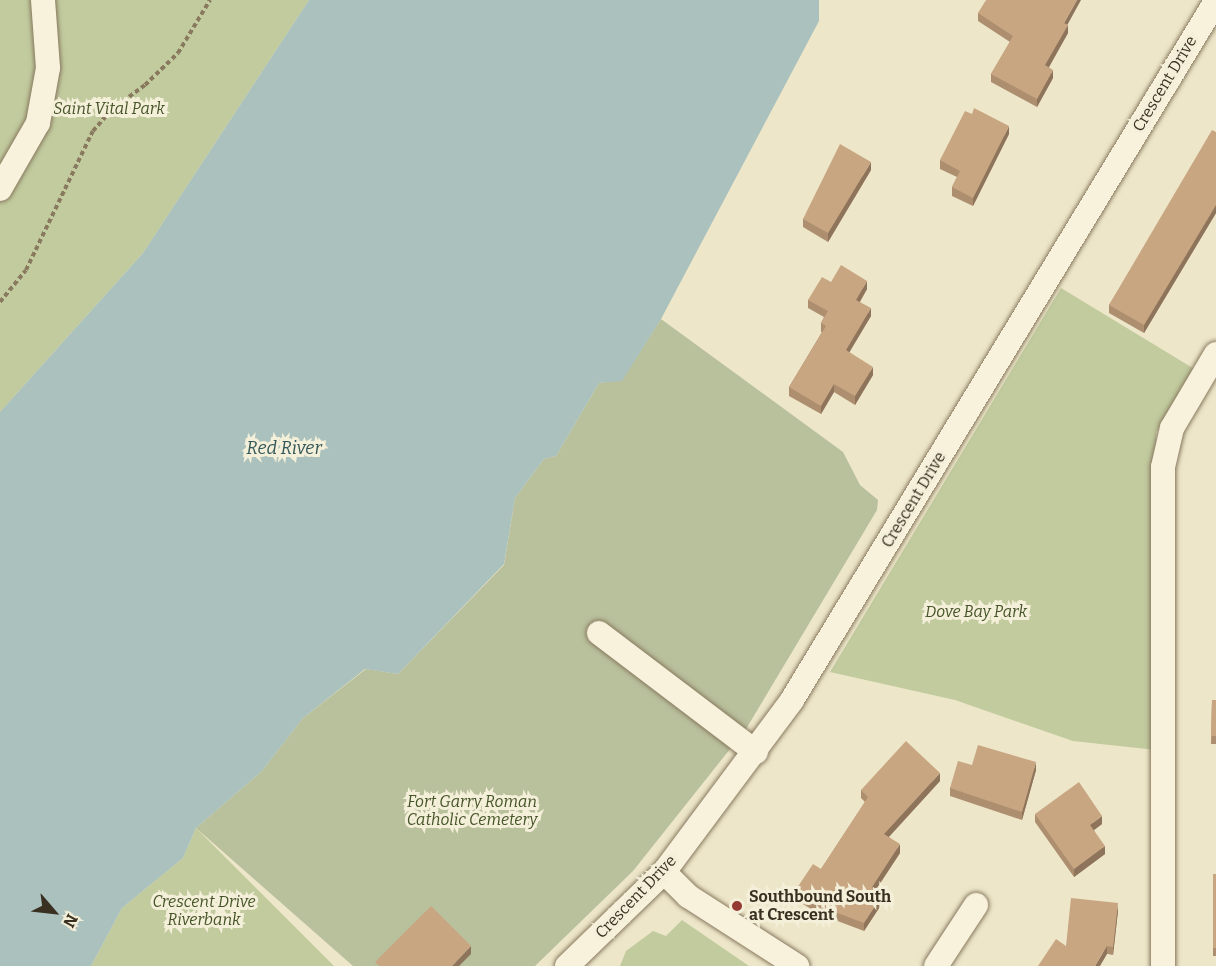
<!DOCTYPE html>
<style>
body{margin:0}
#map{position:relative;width:1216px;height:966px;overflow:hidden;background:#ede6c9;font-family:Bitter,serif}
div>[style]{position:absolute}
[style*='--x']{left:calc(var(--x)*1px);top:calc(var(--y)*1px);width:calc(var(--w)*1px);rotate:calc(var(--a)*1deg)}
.green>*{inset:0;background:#c1cb9e}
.cemetery>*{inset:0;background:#b9c09c}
.water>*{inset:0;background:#aac1bd}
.path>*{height:4px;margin-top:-2px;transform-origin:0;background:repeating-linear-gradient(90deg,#88795f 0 4.5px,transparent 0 7.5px)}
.roads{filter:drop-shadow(0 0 2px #88795f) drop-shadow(0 0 2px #88795f)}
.minor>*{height:24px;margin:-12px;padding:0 12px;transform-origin:12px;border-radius:12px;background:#f8f2dd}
.wall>*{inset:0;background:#ad8f70}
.shaded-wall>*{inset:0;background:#8d745b}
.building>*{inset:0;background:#c9a682}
.dots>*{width:16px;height:16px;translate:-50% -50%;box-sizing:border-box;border:3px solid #f4efd9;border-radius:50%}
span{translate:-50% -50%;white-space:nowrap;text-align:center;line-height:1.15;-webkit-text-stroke:6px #f4efd9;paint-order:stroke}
.street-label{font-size:16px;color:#3a3021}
.park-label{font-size:16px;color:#465529;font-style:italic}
.poi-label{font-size:16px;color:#3a3021;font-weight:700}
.left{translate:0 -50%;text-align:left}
.water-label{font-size:18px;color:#325759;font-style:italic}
.north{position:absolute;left:24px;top:882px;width:60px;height:60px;-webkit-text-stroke:4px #f4efd9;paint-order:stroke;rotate:118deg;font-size:16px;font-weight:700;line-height:24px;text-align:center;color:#3a3021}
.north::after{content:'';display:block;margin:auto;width:21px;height:27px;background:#3a3021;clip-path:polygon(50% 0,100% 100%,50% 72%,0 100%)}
</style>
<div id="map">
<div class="green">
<div style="clip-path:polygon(0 0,309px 0,143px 253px,0 412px)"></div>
<div style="clip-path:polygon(1061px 288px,1196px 370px,1156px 432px,1156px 750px,1073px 741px,955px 700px,830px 672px)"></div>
<div style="clip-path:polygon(196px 828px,334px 966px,91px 966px,122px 908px,183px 858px)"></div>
<div style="clip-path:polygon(682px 920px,749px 966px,620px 966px,626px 951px,653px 931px,666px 936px)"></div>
</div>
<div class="cemetery">
<div style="clip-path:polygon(661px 319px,843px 452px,860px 485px,878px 500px,877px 510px,746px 729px,633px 871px,535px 966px,353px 966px,196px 828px,262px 771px,303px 718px,366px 669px,398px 674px,504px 565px,515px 498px,544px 459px,556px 456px,599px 383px,622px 380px)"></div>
</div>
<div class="water">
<div style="clip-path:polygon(309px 0,819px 0,819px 21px,661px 319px,622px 381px,599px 383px,556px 456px,544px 459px,515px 498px,504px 564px,398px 674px,365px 669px,303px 718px,262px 771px,196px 828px,183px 858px,122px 908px,91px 966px,0 966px,0 412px,143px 253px)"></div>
</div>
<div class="path">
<div style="--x:0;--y:302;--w:41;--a:-50.9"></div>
<div style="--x:26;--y:270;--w:154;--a:-64.3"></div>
<div style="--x:93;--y:131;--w:28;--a:-49"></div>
<div style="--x:111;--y:110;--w:42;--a:-36.3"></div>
<div style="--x:145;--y:85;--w:46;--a:-44.1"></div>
<div style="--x:178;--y:53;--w:62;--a:-58.9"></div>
</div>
<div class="roads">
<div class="minor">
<div style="--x:0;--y:189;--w:76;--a:-60.1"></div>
<div style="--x:38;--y:123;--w:56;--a:-79.7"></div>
<div style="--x:48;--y:68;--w:68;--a:-94.2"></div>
<div style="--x:599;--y:633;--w:197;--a:37.2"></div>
<div style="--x:664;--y:872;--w:34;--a:45"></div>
<div style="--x:688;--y:896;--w:130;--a:32.7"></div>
<div style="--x:567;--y:966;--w:135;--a:-44.1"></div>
<div style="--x:664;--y:872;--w:214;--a:-53.3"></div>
<div style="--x:792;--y:700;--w:818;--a:-58.76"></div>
<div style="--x:936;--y:966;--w:73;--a:-56.7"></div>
<div style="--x:1163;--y:966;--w:499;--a:-90"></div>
<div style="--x:1163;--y:467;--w:40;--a:-77"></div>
<div style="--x:1172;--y:428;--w:86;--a:-59.3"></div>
</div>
</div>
<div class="wall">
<div style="clip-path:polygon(978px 13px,1067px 25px,1068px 33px,1049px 67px,1053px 78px,1037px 107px,991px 82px,991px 74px,1010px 42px,978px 21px)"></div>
<div style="clip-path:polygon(1216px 132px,1216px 213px,1144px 333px,1109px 313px,1109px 305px)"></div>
<div style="clip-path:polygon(1009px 134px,973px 206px,952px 196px,952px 187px,957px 177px,940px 169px,940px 160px)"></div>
<div style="clip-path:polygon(871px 170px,828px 242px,803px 227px,803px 219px)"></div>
<div style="clip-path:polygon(831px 282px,867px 289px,860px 302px,871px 316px,849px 352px,873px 375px,855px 405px,834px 392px,821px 414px,789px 396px,789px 387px,822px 332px,821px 332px,821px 323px,824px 317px,808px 308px,808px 300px)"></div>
<div style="clip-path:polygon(1212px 700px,1216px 700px,1216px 744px,1211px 744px)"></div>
<div style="clip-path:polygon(972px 765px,1036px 770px,1022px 820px,950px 796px,950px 788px)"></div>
<div style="clip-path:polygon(940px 781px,889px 837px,900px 853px,876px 890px,883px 902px,864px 931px,819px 914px,795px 899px,795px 891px,821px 869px,865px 802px,861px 798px,861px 790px)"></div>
<div style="clip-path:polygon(1035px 814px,1102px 824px,1094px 830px,1105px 854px,1074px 877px,1035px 822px)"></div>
<div style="clip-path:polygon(1213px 874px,1216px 874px,1216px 956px,1213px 956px)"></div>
<div style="clip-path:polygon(1118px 911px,1113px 955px,1066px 946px)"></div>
</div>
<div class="shaded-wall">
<div style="clip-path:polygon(1077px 0,1081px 0,1064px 31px,1064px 23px)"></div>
<div style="clip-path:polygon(1068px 25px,1068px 33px,1045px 74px,1045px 65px)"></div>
<div style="clip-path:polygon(1053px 70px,1053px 78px,1037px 107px,1037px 99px)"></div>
<div style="clip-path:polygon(1009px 126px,1009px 134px,973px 206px,973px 198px)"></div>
<div style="clip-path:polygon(871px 162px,871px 170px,828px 242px,828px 233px)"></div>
<div style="clip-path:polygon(1216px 205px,1216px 213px,1144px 333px,1144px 325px)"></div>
<div style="clip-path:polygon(867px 281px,867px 289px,856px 308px,856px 300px)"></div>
<div style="clip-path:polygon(871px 308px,871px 316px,846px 358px,846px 350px)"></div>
<div style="clip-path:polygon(873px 367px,873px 375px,855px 405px,855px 396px)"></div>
<div style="clip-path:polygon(834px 384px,834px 392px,821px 414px,821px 406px)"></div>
<div style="clip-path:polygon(1036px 762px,1036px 770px,1022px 820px,1022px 812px)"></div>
<div style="clip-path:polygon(940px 773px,940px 781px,884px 842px,884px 834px)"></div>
<div style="clip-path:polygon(1102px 816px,1102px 824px,1090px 833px,1090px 825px)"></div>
<div style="clip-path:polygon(900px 844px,900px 853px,872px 895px,872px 887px)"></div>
<div style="clip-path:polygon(1105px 846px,1105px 854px,1074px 877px,1074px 869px)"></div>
<div style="clip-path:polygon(883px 894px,883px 902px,864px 931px,864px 923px)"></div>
<div style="clip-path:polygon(1118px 903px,1118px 911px,1113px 955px,1113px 947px)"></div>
<div style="clip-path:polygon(471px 946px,471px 954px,459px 966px,452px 966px)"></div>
<div style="clip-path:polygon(1107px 946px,1107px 954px,1100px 966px,1095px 966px)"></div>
</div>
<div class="building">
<div style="clip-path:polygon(986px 0,1077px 0,1064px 23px,1068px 25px,1045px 65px,1053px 70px,1037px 99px,991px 74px,1013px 36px,978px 13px)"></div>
<div style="clip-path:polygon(974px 108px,1009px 126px,973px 198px,952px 187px,960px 171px,940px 160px,965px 111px,972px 114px)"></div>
<div style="clip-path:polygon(1212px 130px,1216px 132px,1216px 205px,1144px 325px,1109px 305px)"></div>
<div style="clip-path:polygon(840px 144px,871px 162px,828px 233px,803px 219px)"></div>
<div style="clip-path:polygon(841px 265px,867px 281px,856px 300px,871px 308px,846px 350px,873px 367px,855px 396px,834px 384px,821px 406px,789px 387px,826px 326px,821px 323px,828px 311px,808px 300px,822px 277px,831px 282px)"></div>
<div style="clip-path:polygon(1212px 700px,1216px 700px,1216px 736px,1211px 736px)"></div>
<div style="clip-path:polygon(906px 741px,940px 773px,884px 834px,900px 844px,872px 887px,883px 894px,864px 923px,819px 906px,795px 891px,813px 864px,821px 869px,868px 797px,861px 790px)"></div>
<div style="clip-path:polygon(978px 745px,1036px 762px,1022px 812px,950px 788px,958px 761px,972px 765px)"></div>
<div style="clip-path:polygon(1079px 782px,1102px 816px,1090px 825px,1105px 846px,1074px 869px,1035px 814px)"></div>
<div style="clip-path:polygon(1213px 874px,1216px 874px,1216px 948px,1213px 948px)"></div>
<div style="clip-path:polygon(1071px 898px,1118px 903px,1113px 947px,1107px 946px,1095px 966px,1038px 966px,1056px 939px,1066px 946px)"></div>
<div style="clip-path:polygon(431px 906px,471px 946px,452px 966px,379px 966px,375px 962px)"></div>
</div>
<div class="dots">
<div style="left:737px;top:906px;background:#943a32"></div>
</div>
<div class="street-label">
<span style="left:1165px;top:84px;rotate:-59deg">Crescent Drive</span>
<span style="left:914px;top:500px;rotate:-59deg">Crescent Drive</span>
<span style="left:636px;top:897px;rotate:-46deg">Crescent Drive</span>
</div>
<div class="park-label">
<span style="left:109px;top:109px">Saint Vital Park</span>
<span style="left:976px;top:612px">Dove Bay Park</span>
<span style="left:472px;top:811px">Fort Garry Roman<br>Catholic Cemetery</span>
<span style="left:204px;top:911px">Crescent Drive<br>Riverbank</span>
</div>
<div class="poi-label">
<span class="left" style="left:749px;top:906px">Southbound South<br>at Crescent</span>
</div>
<div class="water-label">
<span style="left:284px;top:448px">Red River</span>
</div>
<div class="north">N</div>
</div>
